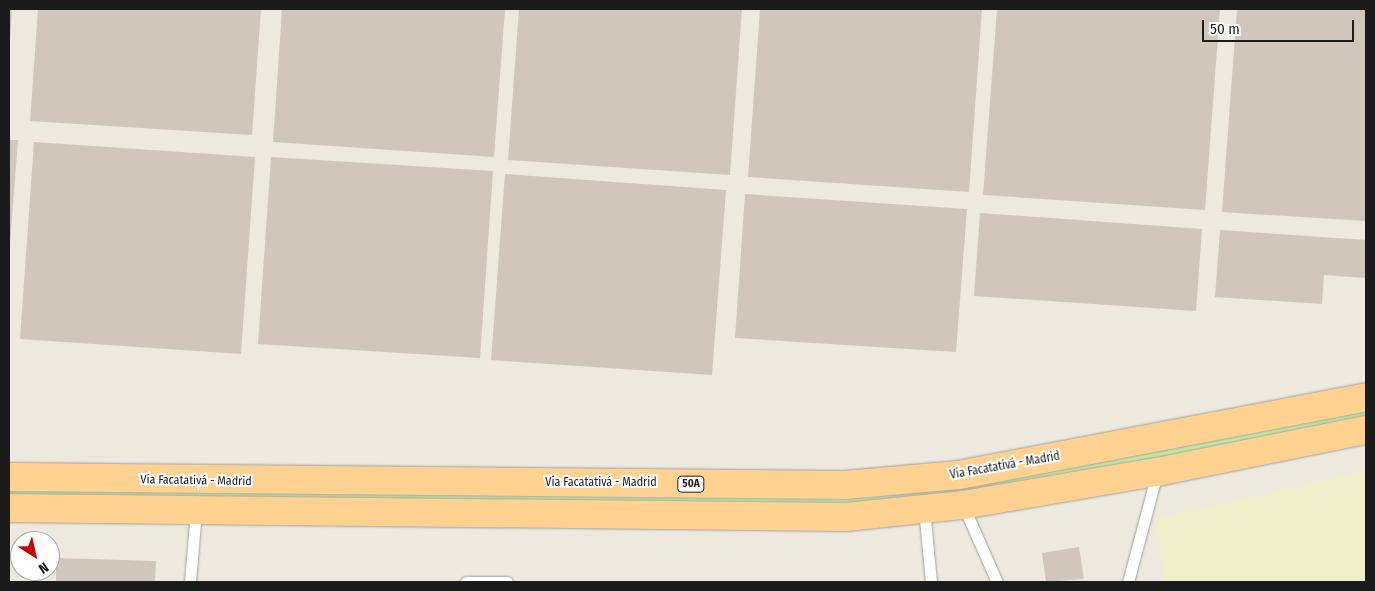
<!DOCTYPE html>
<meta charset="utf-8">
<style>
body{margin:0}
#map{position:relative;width:1375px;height:591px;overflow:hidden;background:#eee9de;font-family:"Fira Sans Condensed",sans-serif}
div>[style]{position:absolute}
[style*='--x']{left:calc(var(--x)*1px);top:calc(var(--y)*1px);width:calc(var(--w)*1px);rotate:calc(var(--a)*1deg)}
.farmland>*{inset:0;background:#ecefc7}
.grass>*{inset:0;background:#c4ee9e}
.building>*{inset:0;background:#d1c6bb}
.roads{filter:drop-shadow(0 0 1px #a2a2a2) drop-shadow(0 0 1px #a2a2a2)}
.lane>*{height:11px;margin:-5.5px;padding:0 5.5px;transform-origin:5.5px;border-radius:5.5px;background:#fff}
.primary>*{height:28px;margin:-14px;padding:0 14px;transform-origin:14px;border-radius:14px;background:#ffd292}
span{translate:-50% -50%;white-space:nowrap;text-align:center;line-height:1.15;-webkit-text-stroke:4px #fff;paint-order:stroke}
.shield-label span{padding:1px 4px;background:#fff;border:1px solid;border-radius:4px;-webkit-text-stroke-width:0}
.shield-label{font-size:11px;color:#1b1b1b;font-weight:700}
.street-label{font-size:12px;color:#1b1b1b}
.frame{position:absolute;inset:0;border:10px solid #1b1b1b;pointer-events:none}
.north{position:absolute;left:10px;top:531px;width:50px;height:50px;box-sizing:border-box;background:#fff;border:1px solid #a4a4a4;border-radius:50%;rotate:145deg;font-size:14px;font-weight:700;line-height:20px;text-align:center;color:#1b1b1b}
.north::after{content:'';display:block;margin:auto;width:18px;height:22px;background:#c50300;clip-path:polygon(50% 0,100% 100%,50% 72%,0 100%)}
.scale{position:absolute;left:1202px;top:20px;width:152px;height:22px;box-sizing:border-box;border:2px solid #1b1b1b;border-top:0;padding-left:6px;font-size:15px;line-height:18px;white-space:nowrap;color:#1b1b1b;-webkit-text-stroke:4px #fff;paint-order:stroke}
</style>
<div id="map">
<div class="farmland">
<div style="clip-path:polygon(1366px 471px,1366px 582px,1166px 582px,1155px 519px)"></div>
</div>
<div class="grass">
<div style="clip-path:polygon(1366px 409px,1366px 419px,972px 493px,910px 500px,784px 508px,9px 498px,9px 488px,784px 497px)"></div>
</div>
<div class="building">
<div style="clip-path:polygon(9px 9px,12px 9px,10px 40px,9px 40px)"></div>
<div style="clip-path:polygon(38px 9px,261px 9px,252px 135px,30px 121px)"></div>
<div style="clip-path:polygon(282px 9px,505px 9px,494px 157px,273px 142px)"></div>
<div style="clip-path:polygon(519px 9px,742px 9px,730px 175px,508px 160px)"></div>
<div style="clip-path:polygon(760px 9px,982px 9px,969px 192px,748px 177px)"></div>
<div style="clip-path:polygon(997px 9px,1220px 9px,1205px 210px,983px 195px)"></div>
<div style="clip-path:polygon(1237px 9px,1366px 9px,1366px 221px,1222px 212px)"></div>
<div style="clip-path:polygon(9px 140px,18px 140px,10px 244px,9px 244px)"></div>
<div style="clip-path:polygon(34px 142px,255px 157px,241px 354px,20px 339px)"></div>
<div style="clip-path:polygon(271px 157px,493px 171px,480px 358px,258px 344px)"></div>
<div style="clip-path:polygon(505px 174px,726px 190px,712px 375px,491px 360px)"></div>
<div style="clip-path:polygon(745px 194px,967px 209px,956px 352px,735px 338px)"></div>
<div style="clip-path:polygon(980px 213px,1202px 229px,1196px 311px,974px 296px)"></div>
<div style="clip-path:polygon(1220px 230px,1366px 240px,1366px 278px,1324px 275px,1322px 304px,1215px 297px)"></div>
<div style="clip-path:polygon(1079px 547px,1084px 579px,1046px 582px,1042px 553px)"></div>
<div style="clip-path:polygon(56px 558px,156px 561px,155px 582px,56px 582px)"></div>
</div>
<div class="roads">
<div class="lane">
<div style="--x:963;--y:505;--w:84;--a:66.2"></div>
<div style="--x:924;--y:509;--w:73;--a:84.5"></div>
<div style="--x:190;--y:582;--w:72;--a:-85.2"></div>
<div style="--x:466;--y:582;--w:41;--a:0"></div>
<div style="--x:1128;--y:582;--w:113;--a:-75.1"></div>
</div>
<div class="primary">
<div style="--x:9;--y:477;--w:836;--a:0.55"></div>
<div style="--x:845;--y:485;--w:114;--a:-5"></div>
<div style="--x:959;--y:475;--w:414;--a:-10.8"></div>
<div style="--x:9;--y:508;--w:837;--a:0.62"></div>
<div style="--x:846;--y:517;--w:118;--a:-5.9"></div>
<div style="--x:963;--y:505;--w:197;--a:-9.7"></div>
<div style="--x:1157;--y:472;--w:213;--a:-11.4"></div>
</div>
</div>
<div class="shield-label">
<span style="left:691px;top:484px">50A</span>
</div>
<div class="street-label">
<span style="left:1005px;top:466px;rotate:-10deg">Vía Facatativá - Madrid</span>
<span style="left:196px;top:481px;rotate:1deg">Vía Facatativá - Madrid</span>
<span style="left:601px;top:483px">Vía Facatativá - Madrid</span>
</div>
<div class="frame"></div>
<div class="north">N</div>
<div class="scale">50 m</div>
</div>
